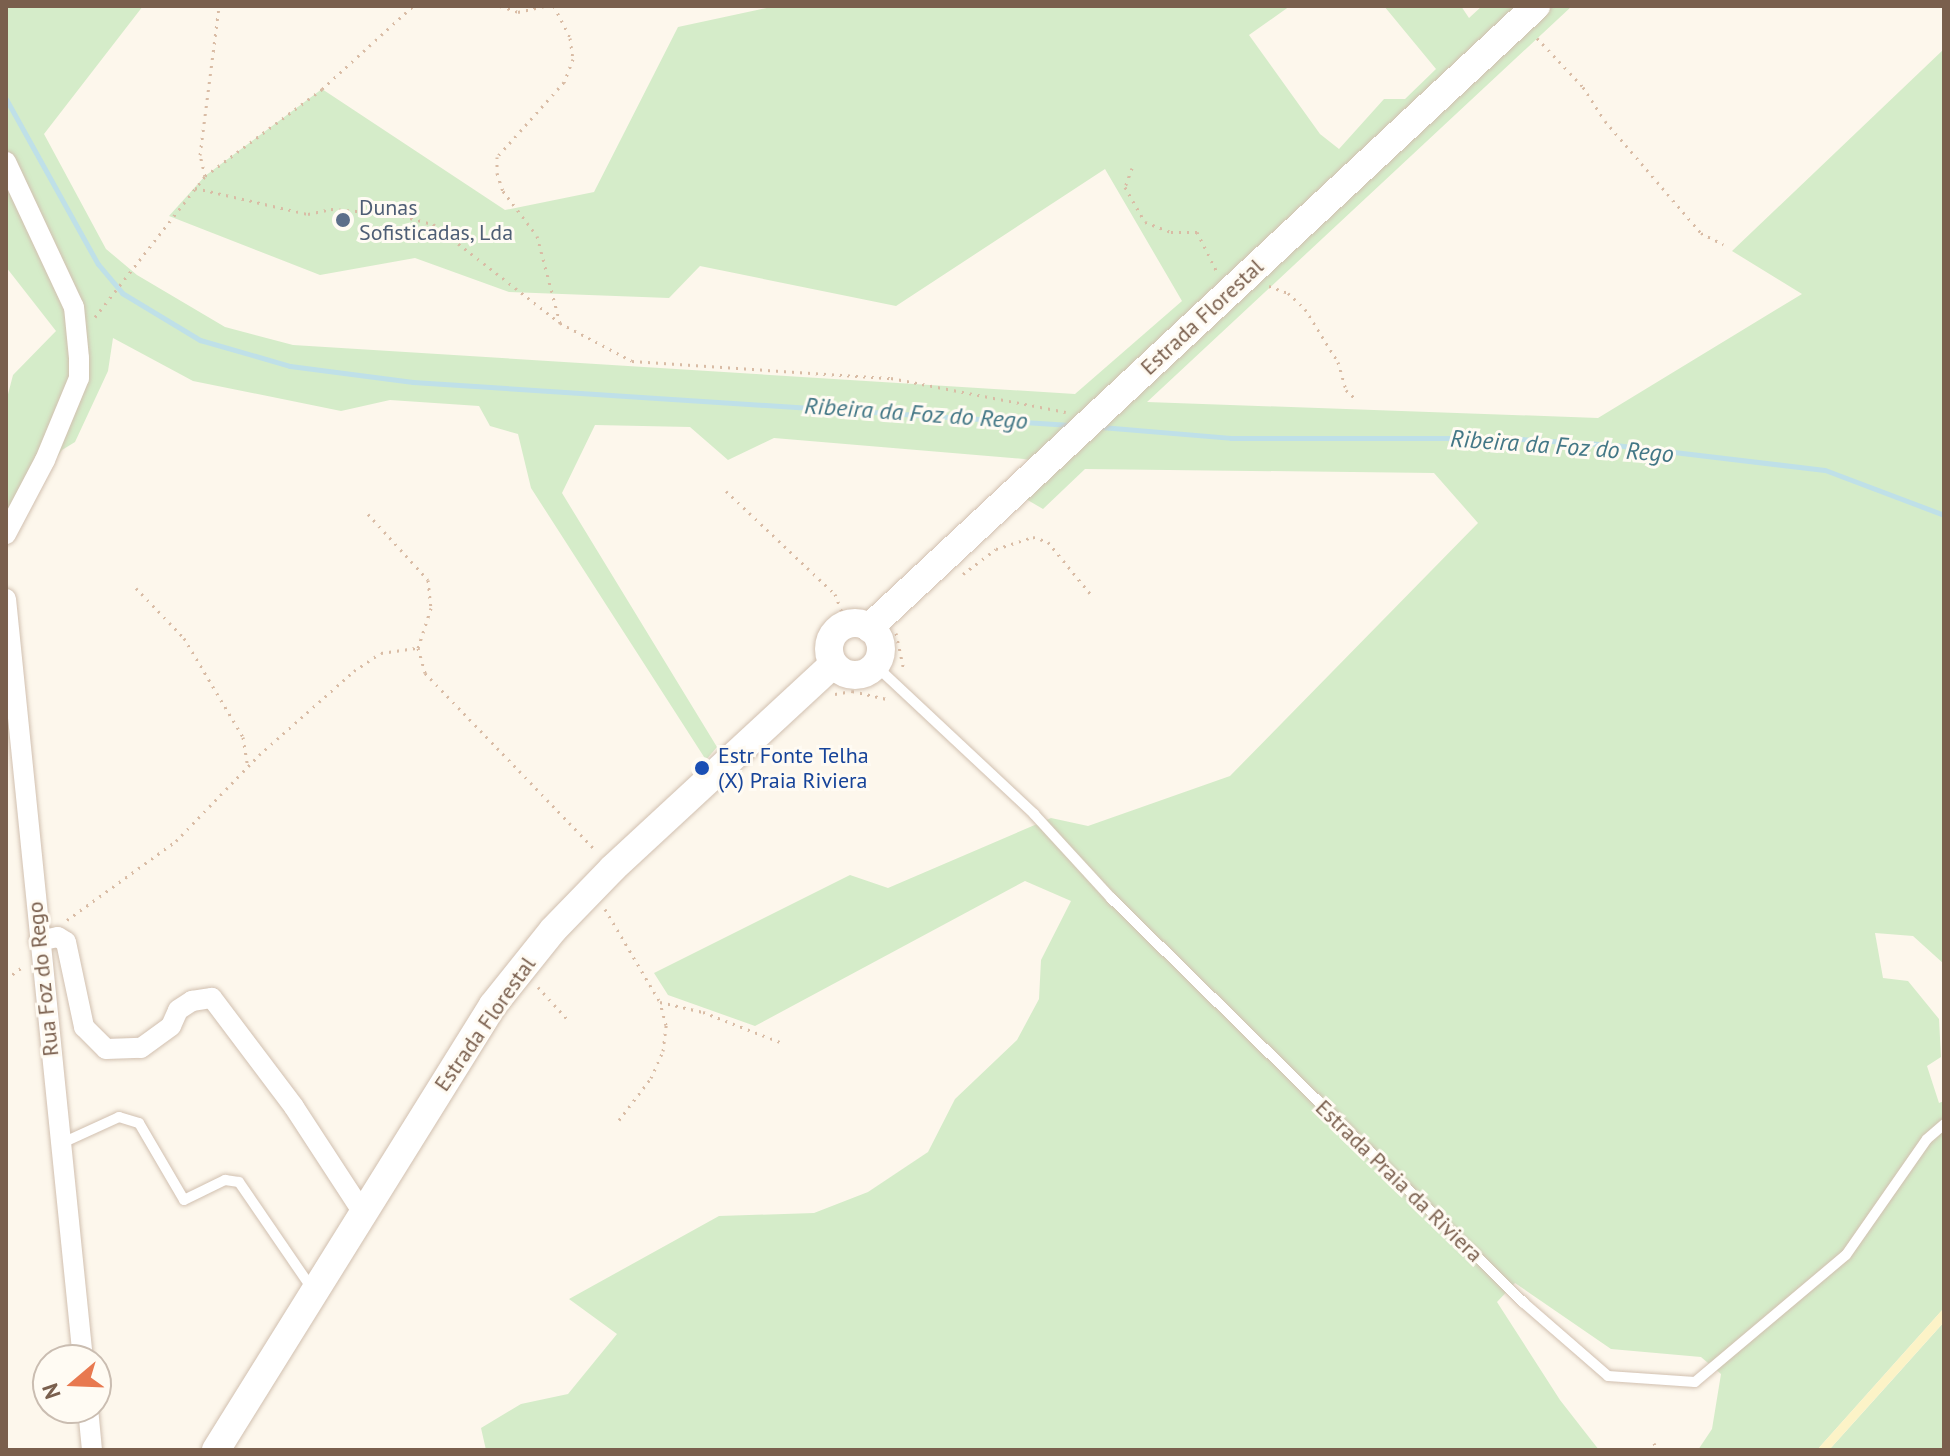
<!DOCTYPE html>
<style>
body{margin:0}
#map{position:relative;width:1950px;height:1456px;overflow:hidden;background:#fdf7ec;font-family:"PT Sans",sans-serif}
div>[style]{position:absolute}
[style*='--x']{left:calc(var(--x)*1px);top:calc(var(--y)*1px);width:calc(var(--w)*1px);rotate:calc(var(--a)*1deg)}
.green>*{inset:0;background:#d5ecc9}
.sand>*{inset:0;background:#fcf3c7}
.stream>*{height:5px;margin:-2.5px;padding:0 2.5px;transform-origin:2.5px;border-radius:2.5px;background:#bfe0e8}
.path>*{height:3px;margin-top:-1.5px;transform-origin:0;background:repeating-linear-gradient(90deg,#d9bca5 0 2px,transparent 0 8px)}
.roads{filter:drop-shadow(0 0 2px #d1c0b0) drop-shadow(0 0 2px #d1c0b0)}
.service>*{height:10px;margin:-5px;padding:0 5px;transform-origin:5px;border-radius:5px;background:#fff}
.minor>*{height:20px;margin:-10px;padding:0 10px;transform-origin:10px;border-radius:10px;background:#fff}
.secondary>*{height:28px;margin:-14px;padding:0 14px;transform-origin:14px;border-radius:14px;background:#fff}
.secondary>.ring{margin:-14px;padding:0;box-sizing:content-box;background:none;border:28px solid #fff;border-radius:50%}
.dots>*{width:22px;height:22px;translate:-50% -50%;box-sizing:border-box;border:4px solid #fffbf3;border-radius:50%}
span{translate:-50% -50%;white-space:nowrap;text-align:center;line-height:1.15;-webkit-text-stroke:6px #fffbf3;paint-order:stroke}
.service-label{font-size:22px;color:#4e5e75}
.left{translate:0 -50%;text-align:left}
.street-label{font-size:22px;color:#7a5f4d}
.transit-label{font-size:22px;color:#164399}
.water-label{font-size:24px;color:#437786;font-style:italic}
.frame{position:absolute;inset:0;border:8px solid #7a5f4d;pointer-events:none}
.north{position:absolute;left:32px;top:1344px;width:80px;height:80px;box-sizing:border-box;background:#fffbf3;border:2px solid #cabdb1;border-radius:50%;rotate:251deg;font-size:22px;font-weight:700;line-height:32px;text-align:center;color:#7a5f4d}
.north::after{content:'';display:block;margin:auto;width:28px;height:36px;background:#e87950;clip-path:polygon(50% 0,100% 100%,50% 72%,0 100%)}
</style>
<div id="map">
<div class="green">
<div style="clip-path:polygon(6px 6px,143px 6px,44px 134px,106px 249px,137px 275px,225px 327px,293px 345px,1075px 394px,1182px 301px,1105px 169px,896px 306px,700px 266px,669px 298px,509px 292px,415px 258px,320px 275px,169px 216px,205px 176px,322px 89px,505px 210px,594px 192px,678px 27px,776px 6px,1290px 6px,1249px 35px,1320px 134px,1339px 149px,1384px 99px,1405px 99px,1436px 69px,1384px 6px,1461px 6px,1469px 18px,1482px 6px,1572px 6px,1147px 402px,1598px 418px,1802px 294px,1732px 251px,1944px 49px,1944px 964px,1913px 936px,1875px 933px,1883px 978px,1908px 981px,1939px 1019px,1941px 1057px,1927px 1066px,1939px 1103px,1944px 1101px,1944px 1308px,1817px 1450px,1698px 1450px,1712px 1429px,1721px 1374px,1701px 1357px,1611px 1349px,1515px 1283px,1497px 1302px,1560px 1400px,1599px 1450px,486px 1450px,481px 1428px,521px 1404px,568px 1394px,617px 1334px,569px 1299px,719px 1216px,814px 1213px,868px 1192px,928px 1152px,955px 1099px,1017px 1040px,1039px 999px,1041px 960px,1071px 901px,1025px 881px,755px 1026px,668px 995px,654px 973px,850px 875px,888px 888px,1051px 818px,1088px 826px,1230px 776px,1478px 523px,1434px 473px,1085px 469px,1043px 509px,1014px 492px,1043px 463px,1024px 459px,774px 438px,728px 460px,690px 427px,595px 425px,562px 493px,717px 747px,706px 760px,531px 488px,518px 434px,490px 426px,479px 406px,390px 400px,341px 411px,193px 381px,113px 338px,108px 371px,75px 442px,62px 450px,6px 536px,6px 402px,13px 375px,56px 331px,6px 267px)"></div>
<div style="clip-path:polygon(1944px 1322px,1944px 1450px,1829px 1450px,1893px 1379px)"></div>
</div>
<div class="sand">
<div style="clip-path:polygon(1944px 1308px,1944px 1322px,1829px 1450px,1817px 1450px)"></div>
</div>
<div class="stream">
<div style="--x:6;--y:99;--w:189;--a:60.9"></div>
<div style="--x:98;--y:264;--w:38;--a:50"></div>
<div style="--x:122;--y:293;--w:91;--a:31.1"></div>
<div style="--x:200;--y:340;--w:94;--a:16.1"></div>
<div style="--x:290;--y:366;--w:124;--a:7.4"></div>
<div style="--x:413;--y:382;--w:659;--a:3.74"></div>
<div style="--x:1101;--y:427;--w:130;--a:4.8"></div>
<div style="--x:1231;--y:438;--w:275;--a:0"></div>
<div style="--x:1506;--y:438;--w:109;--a:3.7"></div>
<div style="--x:1615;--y:445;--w:211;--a:6.8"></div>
<div style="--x:1825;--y:470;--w:127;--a:20.7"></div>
</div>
<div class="path">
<div style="--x:500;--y:6;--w:19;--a:18"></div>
<div style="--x:518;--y:12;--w:27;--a:-13"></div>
<div style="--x:554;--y:6;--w:36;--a:63"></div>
<div style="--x:570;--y:38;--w:21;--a:82"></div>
<div style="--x:573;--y:59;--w:25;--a:111"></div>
<div style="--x:564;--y:82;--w:101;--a:131.8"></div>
<div style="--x:497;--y:157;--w:16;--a:90"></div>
<div style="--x:497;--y:173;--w:19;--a:72"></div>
<div style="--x:503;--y:191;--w:56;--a:52.9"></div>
<div style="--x:537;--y:236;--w:90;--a:75.2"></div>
<div style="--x:1537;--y:38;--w:67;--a:46.8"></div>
<div style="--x:1583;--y:87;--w:40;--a:57.1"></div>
<div style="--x:1605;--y:121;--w:148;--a:49.4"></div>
<div style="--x:1701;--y:233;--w:25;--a:27"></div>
<div style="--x:1132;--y:168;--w:20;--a:110"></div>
<div style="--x:1125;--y:187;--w:40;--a:60.3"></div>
<div style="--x:1145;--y:222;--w:28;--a:21"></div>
<div style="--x:1171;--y:232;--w:26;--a:0"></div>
<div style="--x:1197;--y:232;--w:45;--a:63.4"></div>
<div style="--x:205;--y:176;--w:22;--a:-103"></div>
<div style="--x:200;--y:155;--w:150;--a:-82.7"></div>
<div style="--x:195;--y:188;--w:116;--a:13"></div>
<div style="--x:308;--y:214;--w:24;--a:-12"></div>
<div style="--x:331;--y:209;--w:64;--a:4.5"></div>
<div style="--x:395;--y:214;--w:39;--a:15"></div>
<div style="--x:433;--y:224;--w:161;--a:37.9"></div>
<div style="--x:560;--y:323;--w:81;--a:27.8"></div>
<div style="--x:632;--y:361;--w:260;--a:3.8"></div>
<div style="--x:891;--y:378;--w:178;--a:11"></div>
<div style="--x:1269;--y:286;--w:20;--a:20"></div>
<div style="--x:1288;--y:293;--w:23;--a:43"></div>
<div style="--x:1305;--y:309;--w:62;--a:58.1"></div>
<div style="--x:1338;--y:362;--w:29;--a:74"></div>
<div style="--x:1346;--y:390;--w:16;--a:43"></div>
<div style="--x:95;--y:317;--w:179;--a:-52"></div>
<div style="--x:205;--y:176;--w:146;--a:-36.6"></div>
<div style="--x:322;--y:89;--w:123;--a:-42.4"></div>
<div style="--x:726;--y:491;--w:150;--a:43.4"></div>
<div style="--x:835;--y:594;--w:30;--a:69"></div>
<div style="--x:368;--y:514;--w:89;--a:47.7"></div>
<div style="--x:428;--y:580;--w:28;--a:84"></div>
<div style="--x:431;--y:608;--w:42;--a:108"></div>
<div style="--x:418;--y:648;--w:26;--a:74"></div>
<div style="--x:425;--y:673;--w:247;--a:46.1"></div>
<div style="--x:963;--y:574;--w:41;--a:-37.1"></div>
<div style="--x:996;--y:549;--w:39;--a:-18"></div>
<div style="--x:1033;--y:537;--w:16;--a:18"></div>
<div style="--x:1048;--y:542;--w:71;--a:50.7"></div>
<div style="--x:136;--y:588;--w:69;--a:46.2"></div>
<div style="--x:184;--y:638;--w:115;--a:59.2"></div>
<div style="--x:243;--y:737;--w:30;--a:81"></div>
<div style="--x:896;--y:633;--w:39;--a:78"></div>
<div style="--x:835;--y:694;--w:17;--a:-10"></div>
<div style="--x:852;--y:691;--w:39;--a:13"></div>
<div style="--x:605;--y:909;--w:108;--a:59.4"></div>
<div style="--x:660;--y:1002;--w:44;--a:13.1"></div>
<div style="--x:703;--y:1012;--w:83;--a:21.3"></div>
<div style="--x:67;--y:920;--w:135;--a:-35.9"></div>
<div style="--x:176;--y:841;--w:120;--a:-46"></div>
<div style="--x:259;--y:755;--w:127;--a:-41.5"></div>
<div style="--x:354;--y:671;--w:32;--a:-34"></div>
<div style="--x:381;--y:653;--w:37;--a:-8"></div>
<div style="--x:6;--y:979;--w:22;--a:-36"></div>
<div style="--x:538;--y:987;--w:45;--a:47.7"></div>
<div style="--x:619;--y:1120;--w:53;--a:-52.7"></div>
<div style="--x:651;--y:1078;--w:30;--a:-66"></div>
<div style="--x:663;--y:1051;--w:26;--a:-83"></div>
<div style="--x:666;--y:1025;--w:24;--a:-105"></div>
<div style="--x:1654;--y:1443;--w:8;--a:67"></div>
<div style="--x:473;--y:1450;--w:14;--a:0"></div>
</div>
<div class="roads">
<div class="service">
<div style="--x:875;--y:665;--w:218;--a:43.1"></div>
<div style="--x:1034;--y:814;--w:114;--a:47.5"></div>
<div style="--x:1111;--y:898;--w:578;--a:44.44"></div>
<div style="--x:1524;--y:1303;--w:111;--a:41"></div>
<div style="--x:1608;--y:1376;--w:87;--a:3.9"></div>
<div style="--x:1695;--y:1382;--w:197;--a:-40.1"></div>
<div style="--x:1846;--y:1255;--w:141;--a:-55.1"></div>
<div style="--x:1927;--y:1139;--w:23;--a:-41"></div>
<div style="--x:60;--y:1144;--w:65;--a:-24.6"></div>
<div style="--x:119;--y:1117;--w:21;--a:17"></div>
<div style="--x:139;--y:1123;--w:89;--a:59.7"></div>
<div style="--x:184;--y:1200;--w:46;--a:-26"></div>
<div style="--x:225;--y:1180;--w:14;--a:8"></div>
<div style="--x:239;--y:1182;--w:131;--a:55.6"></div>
</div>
<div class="minor">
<div style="--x:6;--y:162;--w:160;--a:64.9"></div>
<div style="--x:74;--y:307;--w:51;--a:84.4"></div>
<div style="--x:79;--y:358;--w:20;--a:90"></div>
<div style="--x:79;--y:378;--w:89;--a:112.5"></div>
<div style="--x:45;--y:460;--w:84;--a:117.8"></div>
<div style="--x:6;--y:599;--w:765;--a:84.22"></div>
<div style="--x:39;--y:941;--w:19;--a:-12"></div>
<div style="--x:58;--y:937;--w:9;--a:32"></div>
<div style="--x:66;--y:942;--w:87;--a:78"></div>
<div style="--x:84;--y:1027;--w:31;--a:45"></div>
<div style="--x:106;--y:1049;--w:35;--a:-2"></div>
<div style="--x:141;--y:1048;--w:37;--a:-36"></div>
<div style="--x:171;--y:1026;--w:17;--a:-66"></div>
<div style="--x:178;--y:1010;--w:17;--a:-33"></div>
<div style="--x:192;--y:1001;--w:20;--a:-9"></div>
<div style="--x:212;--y:998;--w:136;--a:53"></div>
<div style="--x:294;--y:1107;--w:126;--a:56.9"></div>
<div style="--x:88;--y:1408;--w:42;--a:84.6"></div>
</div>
<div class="secondary">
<div class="ring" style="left:829px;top:623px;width:24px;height:24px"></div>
<div style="--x:869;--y:628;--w:912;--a:-43"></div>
<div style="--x:216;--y:1450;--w:524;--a:-58.1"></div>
<div style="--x:493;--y:1005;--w:96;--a:-51.3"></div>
<div style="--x:553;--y:930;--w:86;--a:-45.9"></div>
<div style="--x:613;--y:868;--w:300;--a:-42.8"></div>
</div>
</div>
<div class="dots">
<div style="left:343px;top:220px;background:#5c6f8a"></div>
<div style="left:702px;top:768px;background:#1a4fb4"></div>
</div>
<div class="service-label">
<span class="left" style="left:359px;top:220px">Dunas<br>Sofisticadas, Lda</span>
</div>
<div class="street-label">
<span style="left:1202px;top:317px;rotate:-43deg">Estrada Florestal</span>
<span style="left:43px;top:979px;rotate:-96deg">Rua Foz do Rego</span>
<span style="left:485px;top:1024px;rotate:-55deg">Estrada Florestal</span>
<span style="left:1399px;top:1181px;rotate:44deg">Estrada Praia da Riviera</span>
</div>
<div class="transit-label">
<span class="left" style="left:718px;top:768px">Estr Fonte Telha<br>(X) Praia Riviera</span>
</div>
<div class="water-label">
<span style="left:916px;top:413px;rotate:4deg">Ribeira da Foz do Rego</span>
<span style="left:1562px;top:446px;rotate:4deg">Ribeira da Foz do Rego</span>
</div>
<div class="frame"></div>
<div class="north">N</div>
</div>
